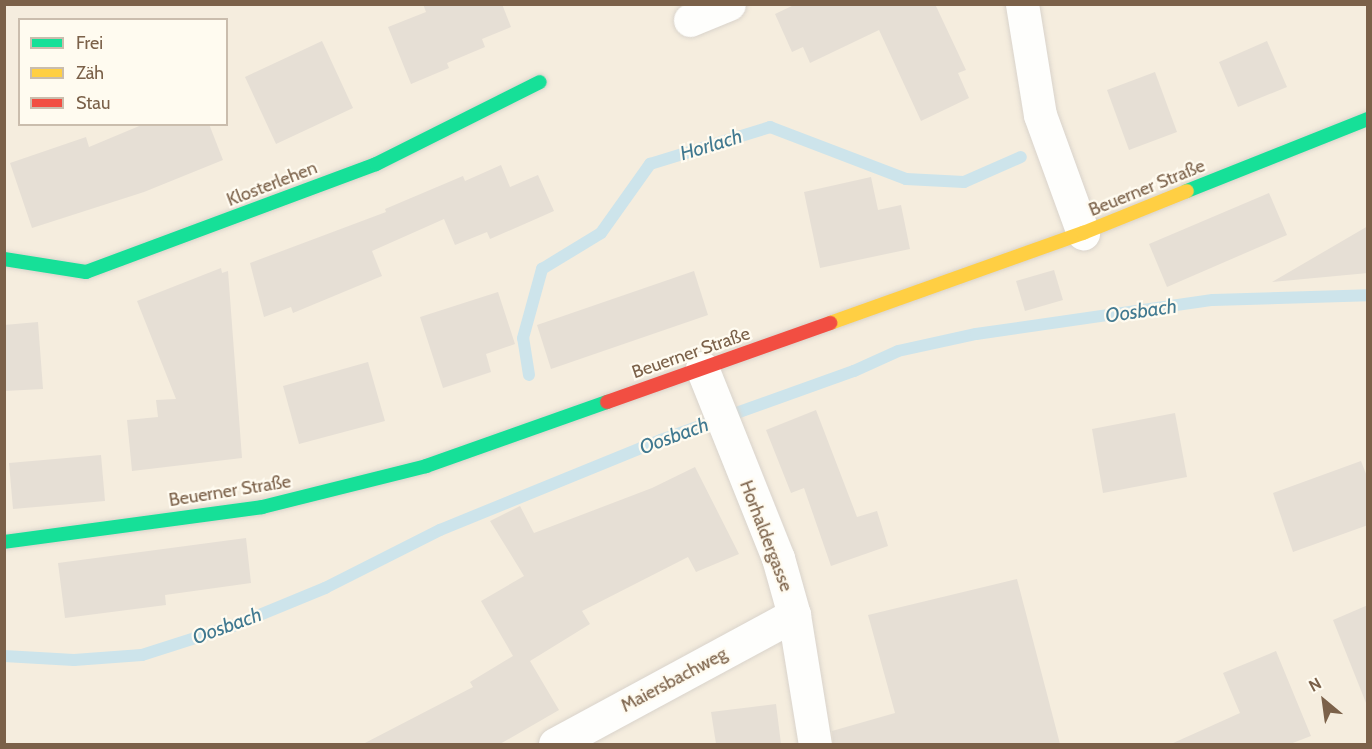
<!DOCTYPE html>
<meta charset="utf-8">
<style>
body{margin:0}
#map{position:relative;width:1372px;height:749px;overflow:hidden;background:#f9f6ee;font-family:Cabin,sans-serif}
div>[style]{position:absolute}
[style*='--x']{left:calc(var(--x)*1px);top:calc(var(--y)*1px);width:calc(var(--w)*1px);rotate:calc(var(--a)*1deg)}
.residential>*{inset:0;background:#f5edde}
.stream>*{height:12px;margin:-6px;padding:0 6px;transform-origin:6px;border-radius:6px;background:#cde4eb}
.building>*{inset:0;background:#e6dfd5}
.roads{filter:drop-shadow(0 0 2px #d9d3cb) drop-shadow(0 0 2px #d9d3cb)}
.street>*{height:33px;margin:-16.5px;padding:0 16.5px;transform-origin:16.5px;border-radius:16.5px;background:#fefefc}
.fast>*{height:14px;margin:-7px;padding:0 7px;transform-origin:7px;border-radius:7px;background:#16e098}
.slow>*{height:14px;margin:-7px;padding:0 7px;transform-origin:7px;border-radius:7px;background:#ffcf43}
.jam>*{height:14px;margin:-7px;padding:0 7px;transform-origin:7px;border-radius:7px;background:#f24e42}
span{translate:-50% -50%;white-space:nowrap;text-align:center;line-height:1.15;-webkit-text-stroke:4.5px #fffbf0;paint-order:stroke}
.street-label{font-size:18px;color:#7b6149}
.water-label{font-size:20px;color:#417990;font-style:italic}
.frame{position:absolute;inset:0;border:6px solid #7b6149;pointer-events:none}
.legend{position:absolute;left:18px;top:18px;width:210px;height:108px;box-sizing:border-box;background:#fffbf0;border:2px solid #cabdad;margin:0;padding:8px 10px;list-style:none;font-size:18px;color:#7b6149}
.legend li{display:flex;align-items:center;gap:12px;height:30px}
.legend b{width:30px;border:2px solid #cabdad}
.north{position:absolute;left:1294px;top:671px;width:60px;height:60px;-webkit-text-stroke:4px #fffbf0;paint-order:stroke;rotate:331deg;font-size:16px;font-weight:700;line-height:24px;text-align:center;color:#7b6149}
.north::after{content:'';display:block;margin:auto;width:21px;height:27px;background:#7b6149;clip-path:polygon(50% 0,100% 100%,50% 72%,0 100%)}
</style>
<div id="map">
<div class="residential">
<div style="clip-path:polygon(evenodd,5px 5px,1367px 5px,1367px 744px,5px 744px,5px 5px,20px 20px,226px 20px,226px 124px,20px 124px,20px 20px)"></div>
</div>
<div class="stream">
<div style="--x:529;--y:375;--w:37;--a:-99"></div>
<div style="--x:523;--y:338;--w:72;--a:-74.6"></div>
<div style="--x:542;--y:269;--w:69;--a:-31.4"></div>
<div style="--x:601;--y:233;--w:85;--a:-54.6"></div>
<div style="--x:650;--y:164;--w:126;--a:-17.1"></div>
<div style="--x:770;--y:127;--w:146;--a:20.9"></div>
<div style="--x:906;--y:179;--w:58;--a:3"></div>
<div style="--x:964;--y:182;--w:62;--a:-23.7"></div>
<div style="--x:4;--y:656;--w:70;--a:3.3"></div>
<div style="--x:74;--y:660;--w:68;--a:-4.2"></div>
<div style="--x:142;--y:655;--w:96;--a:-17.7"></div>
<div style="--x:233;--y:626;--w:100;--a:-22.4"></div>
<div style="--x:325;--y:588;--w:129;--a:-26.8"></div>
<div style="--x:440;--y:530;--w:239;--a:-22.2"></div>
<div style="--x:661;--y:440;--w:205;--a:-19.7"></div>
<div style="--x:854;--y:371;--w:48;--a:-24.4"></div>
<div style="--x:898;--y:351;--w:80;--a:-12.3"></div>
<div style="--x:976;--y:334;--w:239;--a:-8.2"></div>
<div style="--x:1213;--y:300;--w:155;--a:-1.8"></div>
</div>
<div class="building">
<div style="clip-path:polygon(423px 4px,502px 4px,511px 27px,482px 39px,485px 47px,447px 63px,449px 68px,411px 84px,388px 27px,426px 12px)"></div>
<div style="clip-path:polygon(796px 4px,935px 4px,966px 70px,958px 73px,969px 98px,921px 121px,879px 30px,810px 63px,803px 47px,792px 52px,775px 14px)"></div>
<div style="clip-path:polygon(322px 41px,353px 108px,276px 144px,245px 77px)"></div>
<div style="clip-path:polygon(1267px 41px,1287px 87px,1238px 107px,1219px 62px)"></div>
<div style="clip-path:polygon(1155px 72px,1177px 132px,1129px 150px,1107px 90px)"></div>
<div style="clip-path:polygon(144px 124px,209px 124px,223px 160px,144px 192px,32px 228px,10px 163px,86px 137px,89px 147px)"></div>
<div style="clip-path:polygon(501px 165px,510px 187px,538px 175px,554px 211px,490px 239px,487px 232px,455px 245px,444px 219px,372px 251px,382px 276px,293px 313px,291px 307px,264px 317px,250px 263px,386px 212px,385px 209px,463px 176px,465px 181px)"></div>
<div style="clip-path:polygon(871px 177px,878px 210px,901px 205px,910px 249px,820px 268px,804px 192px)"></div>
<div style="clip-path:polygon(1269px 193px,1287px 235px,1167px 287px,1149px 244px)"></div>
<div style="clip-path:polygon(1368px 226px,1368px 273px,1272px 282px)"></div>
<div style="clip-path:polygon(221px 268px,222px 273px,228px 271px,242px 458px,132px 471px,127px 420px,158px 417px,156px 400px,176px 399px,137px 301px)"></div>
<div style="clip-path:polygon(1054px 270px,1063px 300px,1025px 311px,1016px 281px)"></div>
<div style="clip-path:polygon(694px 271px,708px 315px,551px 369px,537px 325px)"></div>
<div style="clip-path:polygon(498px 292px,515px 344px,486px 354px,491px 372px,443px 388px,420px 317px)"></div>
<div style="clip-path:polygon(38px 322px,43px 389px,4px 391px,4px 325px)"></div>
<div style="clip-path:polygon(368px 362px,385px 421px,299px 444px,283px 386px)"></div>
<div style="clip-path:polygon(816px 410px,857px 517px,877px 511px,888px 546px,831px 566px,804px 488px,791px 493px,766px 430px)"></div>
<div style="clip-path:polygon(1175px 413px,1187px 477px,1103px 493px,1092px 429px)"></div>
<div style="clip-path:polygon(101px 455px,105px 501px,13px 509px,9px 463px)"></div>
<div style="clip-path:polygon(1361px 461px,1368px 479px,1368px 525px,1293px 552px,1273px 493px)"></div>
<div style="clip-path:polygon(695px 467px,739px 554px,696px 572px,688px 557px,582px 611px,590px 624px,530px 661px,559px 710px,500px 744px,363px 744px,473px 687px,470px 682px,513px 656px,481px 601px,524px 576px,490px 521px,520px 506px,534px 533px,652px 488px)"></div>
<div style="clip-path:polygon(246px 538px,251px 583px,165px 595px,166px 605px,65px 618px,58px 563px)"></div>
<div style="clip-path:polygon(1017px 579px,1060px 744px,833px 744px,832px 731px,895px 713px,868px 615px)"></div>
<div style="clip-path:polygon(1368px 605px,1368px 703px,1366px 703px,1333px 620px)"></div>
<div style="clip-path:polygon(1276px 651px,1311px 736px,1290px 744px,1171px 744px,1240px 713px,1223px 673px)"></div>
<div style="clip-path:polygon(776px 704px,781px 744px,716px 744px,711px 712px)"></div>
</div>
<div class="roads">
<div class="street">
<div style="--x:1022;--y:4;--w:112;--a:80.8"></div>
<div style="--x:1040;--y:115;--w:126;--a:70"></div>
<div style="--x:690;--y:20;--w:42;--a:-22.3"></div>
<div style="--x:702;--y:368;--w:205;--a:68.2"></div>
<div style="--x:778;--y:558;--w:59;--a:74.3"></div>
<div style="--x:794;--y:615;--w:131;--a:80.8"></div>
<div style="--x:555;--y:744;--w:272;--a:-28.4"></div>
</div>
<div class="fast">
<div style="--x:1187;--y:191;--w:195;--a:-21.7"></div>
<div style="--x:4;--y:259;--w:83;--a:9"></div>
<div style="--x:86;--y:272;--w:309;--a:-20.4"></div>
<div style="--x:376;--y:164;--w:183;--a:-26.6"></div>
<div style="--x:4;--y:542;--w:260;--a:-7.7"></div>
<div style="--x:262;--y:507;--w:169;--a:-14"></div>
<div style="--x:426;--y:466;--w:192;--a:-19.5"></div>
</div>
<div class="slow">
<div style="--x:830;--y:323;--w:269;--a:-19.6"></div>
<div style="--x:1083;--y:233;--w:112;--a:-22"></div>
</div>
<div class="jam">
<div style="--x:607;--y:402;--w:237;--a:-19.5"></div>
</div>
</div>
<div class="street-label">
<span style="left:272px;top:184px;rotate:-21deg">Klosterlehen</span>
<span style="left:1147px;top:188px;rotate:-22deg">Beuerner Straße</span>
<span style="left:691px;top:353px;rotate:-19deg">Beuerner Straße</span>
<span style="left:230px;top:491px;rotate:-9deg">Beuerner Straße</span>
<span style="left:766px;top:536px;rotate:69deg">Horhaldergasse</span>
<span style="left:674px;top:680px;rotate:-28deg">Maiersbachweg</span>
</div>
<div class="water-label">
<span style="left:711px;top:145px;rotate:-17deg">Horlach</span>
<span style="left:1141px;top:311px;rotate:-8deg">Oosbach</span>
<span style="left:674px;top:436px;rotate:-20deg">Oosbach</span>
<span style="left:227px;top:626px;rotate:-20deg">Oosbach</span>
</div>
<div class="frame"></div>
<ul class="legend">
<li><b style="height:8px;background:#16e098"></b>Frei</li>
<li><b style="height:8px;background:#ffcf43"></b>Zäh</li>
<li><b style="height:8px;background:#f24e42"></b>Stau</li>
</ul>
<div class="north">N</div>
</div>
